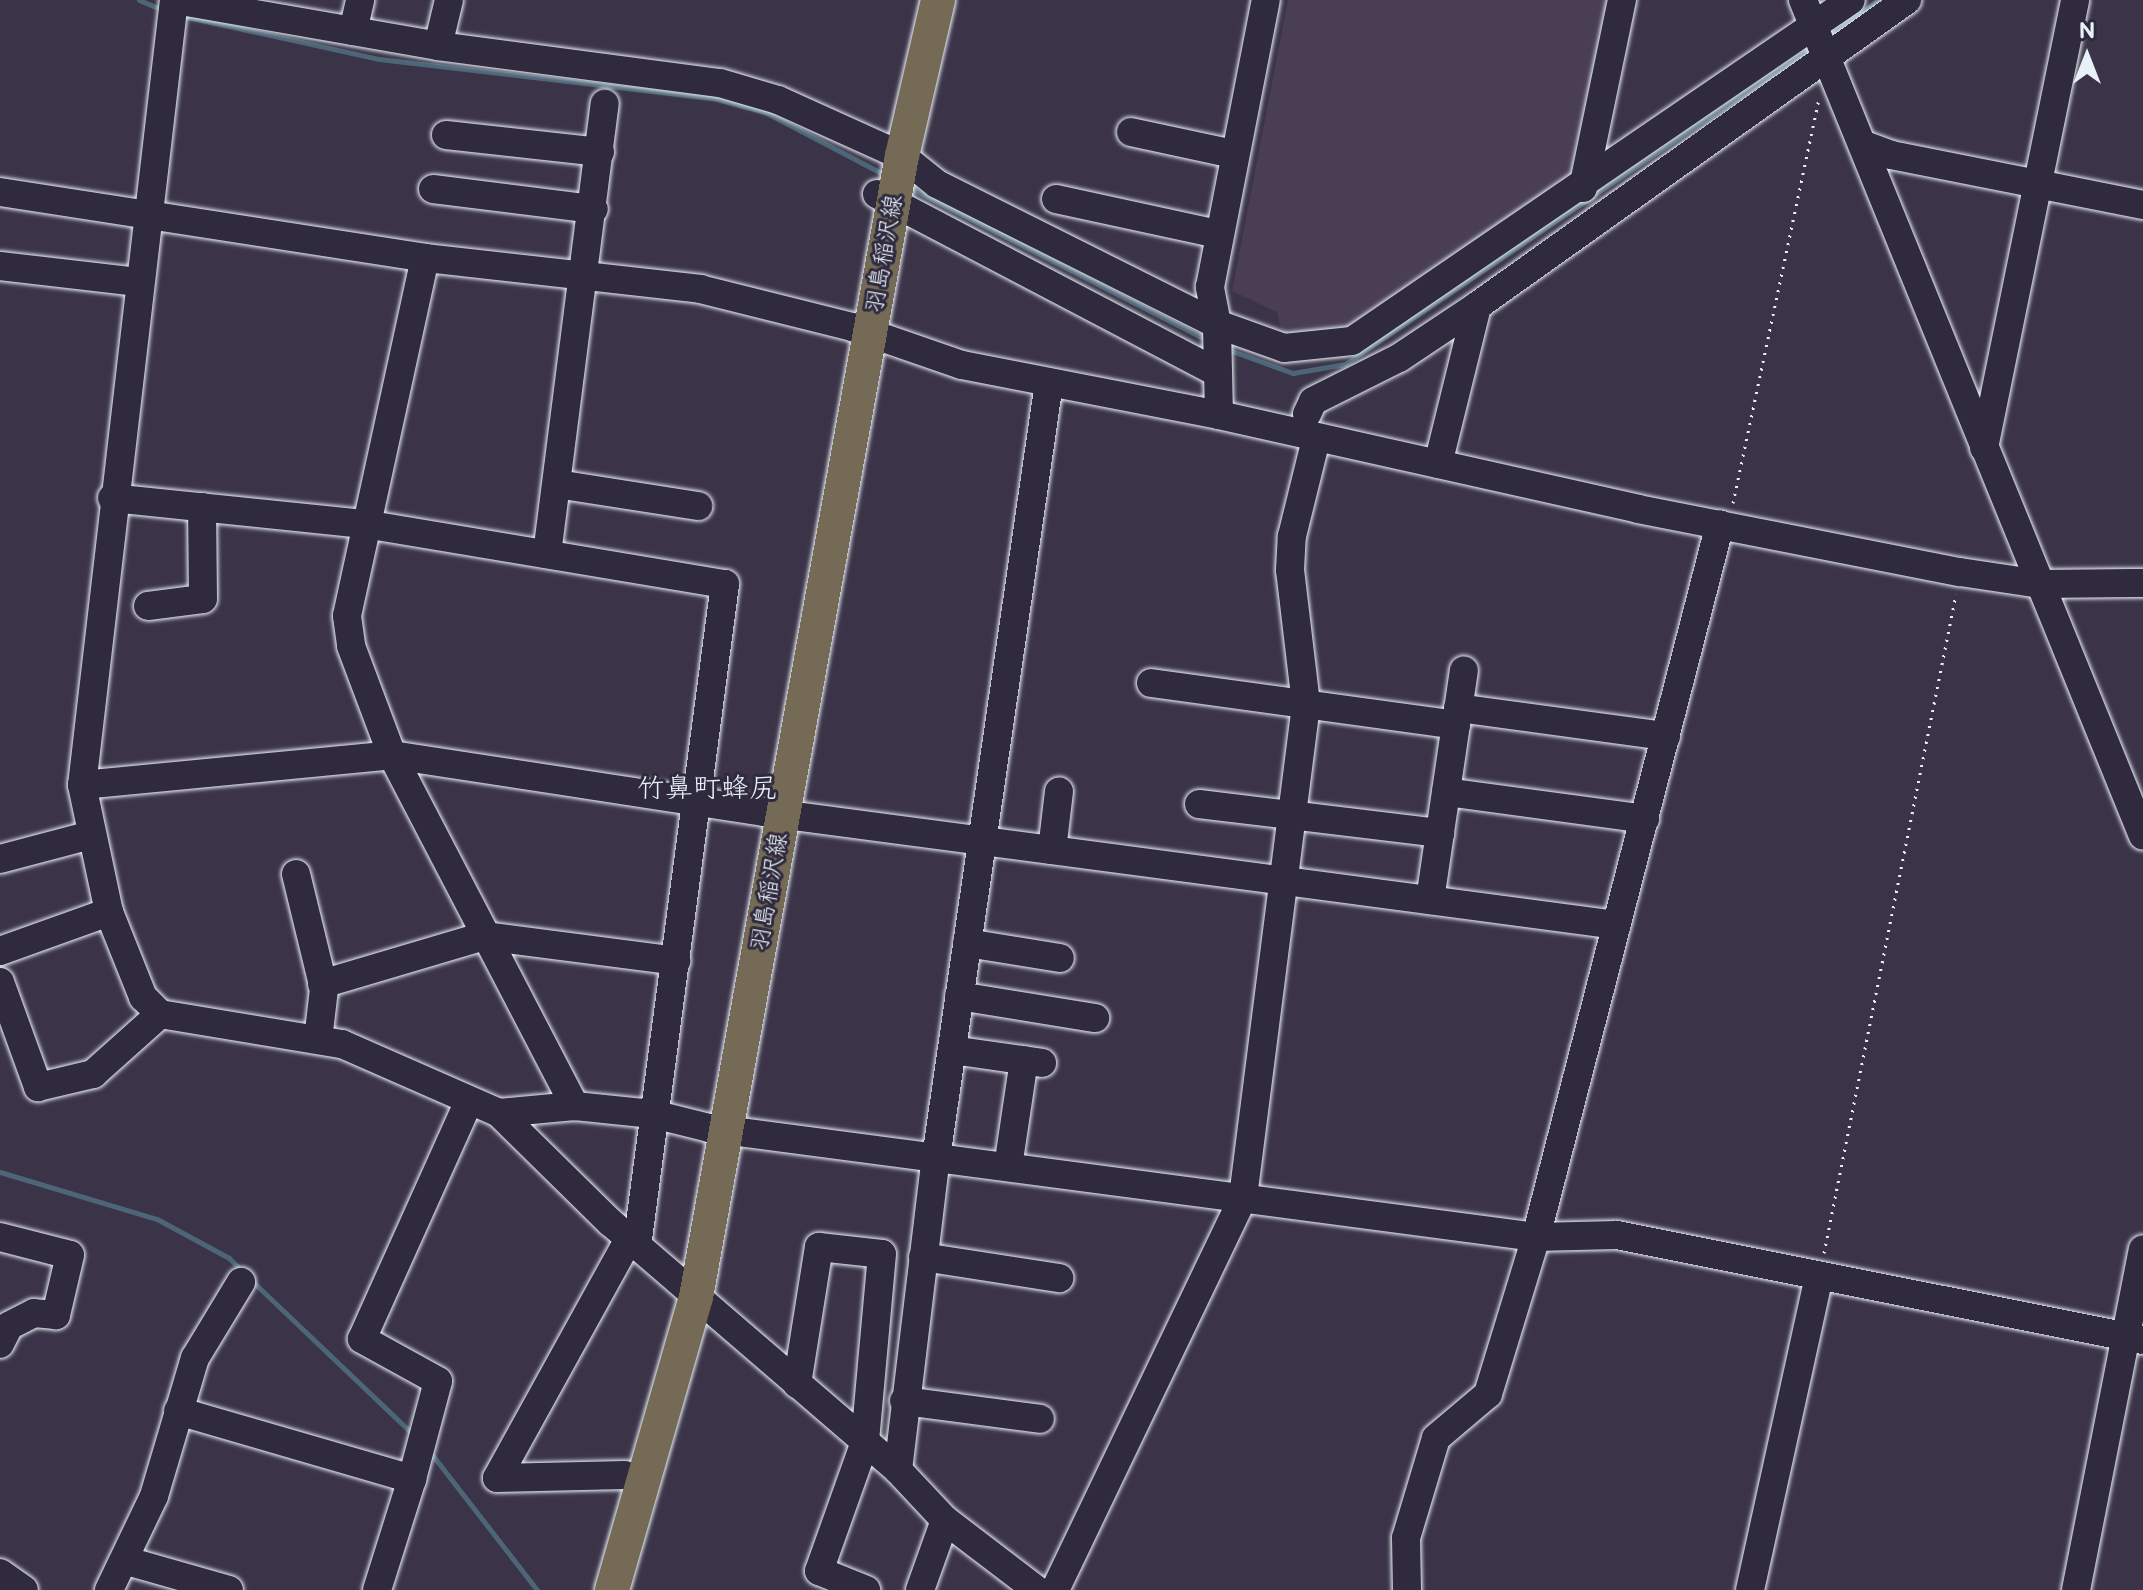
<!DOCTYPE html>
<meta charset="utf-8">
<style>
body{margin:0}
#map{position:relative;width:2143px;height:1590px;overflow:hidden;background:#3b3347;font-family:"Balsamiq Sans","Klee One",sans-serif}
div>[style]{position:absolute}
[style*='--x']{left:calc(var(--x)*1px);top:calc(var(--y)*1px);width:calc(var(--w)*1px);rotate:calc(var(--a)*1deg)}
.built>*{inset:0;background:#493e53}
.stream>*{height:5px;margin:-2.5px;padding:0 2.5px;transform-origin:2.5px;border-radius:2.5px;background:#4d6677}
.path>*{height:3px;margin-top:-1.5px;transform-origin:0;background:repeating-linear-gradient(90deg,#e8f1f8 0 2px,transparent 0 8px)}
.roads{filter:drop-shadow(0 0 2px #e8f1f8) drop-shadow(0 0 2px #e8f1f8)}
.minor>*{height:28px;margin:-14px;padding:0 14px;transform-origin:14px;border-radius:14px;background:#2f2a3d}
.major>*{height:34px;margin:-17px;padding:0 17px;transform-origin:17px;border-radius:17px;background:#756a55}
span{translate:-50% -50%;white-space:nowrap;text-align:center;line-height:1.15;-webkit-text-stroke:6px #2f2a3d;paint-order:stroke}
.street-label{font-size:24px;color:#e8f1f8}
.quarter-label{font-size:28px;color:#e8f1f8}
.north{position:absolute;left:2047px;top:16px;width:80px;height:80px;-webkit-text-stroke:6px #2f2a3d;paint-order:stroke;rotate:0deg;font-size:22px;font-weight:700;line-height:32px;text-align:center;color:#e8f1f8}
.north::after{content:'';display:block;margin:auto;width:28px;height:36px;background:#e8f1f8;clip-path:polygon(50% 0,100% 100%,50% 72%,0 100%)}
</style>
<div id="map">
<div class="built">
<div style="clip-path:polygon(1288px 0,1615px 0,1577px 183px,1346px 328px,1283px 337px,1277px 312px,1232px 291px)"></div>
</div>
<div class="stream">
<div style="--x:139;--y:0;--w:25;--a:23"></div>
<div style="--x:183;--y:16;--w:201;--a:12.4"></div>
<div style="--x:379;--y:59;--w:336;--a:6.7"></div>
<div style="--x:713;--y:98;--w:54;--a:15.1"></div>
<div style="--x:765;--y:112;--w:136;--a:27.7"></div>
<div style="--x:1827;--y:37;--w:63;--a:-36"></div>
<div style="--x:908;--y:187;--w:338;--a:27.1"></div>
<div style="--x:1229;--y:350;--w:68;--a:19.8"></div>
<div style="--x:1293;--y:373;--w:53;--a:-9.8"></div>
<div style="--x:1345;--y:364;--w:564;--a:-34.17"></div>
<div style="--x:0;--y:1172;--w:164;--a:16.7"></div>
<div style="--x:157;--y:1219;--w:82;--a:28.4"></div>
<div style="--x:229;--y:1258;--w:21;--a:45"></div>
<div style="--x:251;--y:1280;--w:226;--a:43.6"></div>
<div style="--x:430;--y:1452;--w:175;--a:52.2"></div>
</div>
<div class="path">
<div style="--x:1733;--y:503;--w:413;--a:-78"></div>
<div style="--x:1824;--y:1253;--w:672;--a:-78.67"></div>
</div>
<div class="roads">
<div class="minor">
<div style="--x:174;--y:0;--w:790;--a:96.68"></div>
<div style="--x:82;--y:785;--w:130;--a:78"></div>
<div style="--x:109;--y:912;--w:92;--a:68.2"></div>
<div style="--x:143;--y:997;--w:24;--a:45"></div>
<div style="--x:160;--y:1014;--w:184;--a:9.4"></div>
<div style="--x:342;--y:1044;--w:171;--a:23.7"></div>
<div style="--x:499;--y:1113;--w:76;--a:-5.3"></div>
<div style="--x:575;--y:1106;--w:78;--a:5.9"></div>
<div style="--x:653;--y:1114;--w:58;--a:14"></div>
<div style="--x:709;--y:1128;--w:834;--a:7.51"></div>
<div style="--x:1536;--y:1237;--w:81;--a:-1.4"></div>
<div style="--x:1617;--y:1235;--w:536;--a:11.29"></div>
<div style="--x:175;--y:0;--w:267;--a:9.9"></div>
<div style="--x:438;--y:46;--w:284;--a:7.5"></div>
<div style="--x:720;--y:83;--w:60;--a:16.3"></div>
<div style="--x:778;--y:100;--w:136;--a:24.3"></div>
<div style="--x:902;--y:156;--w:45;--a:38.7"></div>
<div style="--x:937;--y:184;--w:313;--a:26.6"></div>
<div style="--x:1217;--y:324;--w:71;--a:19.7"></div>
<div style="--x:1284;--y:348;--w:68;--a:-5.9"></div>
<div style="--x:1352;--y:341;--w:604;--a:-34.35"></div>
<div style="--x:1803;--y:0;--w:902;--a:67.87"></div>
<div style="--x:353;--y:31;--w:32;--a:-77"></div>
<div style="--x:438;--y:46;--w:47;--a:-76.6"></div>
<div style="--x:1131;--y:132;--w:105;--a:12.1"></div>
<div style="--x:446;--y:135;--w:155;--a:6.3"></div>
<div style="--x:1864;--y:145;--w:29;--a:20"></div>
<div style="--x:1891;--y:155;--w:257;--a:11.2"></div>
<div style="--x:1583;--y:188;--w:192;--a:-78.3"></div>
<div style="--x:433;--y:189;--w:162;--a:7.1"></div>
<div style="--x:0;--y:192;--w:430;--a:8.8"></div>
<div style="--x:425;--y:258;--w:277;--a:6.4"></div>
<div style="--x:700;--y:289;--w:157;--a:14"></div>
<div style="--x:852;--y:327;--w:116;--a:19.1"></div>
<div style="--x:962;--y:365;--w:262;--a:11"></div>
<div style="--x:1219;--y:415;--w:429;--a:12.6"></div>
<div style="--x:1638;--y:509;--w:328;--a:11.1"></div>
<div style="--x:1960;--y:572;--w:81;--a:8.5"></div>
<div style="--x:2040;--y:584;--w:103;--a:-0.6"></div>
<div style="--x:877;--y:194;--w:385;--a:27.7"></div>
<div style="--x:1056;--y:199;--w:166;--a:12.2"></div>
<div style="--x:425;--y:258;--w:366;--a:102.3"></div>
<div style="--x:347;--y:616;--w:30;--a:82"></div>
<div style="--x:351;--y:646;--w:116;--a:69.4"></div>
<div style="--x:392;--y:755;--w:396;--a:62.5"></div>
<div style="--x:0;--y:266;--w:139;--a:6.6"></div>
<div style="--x:1307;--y:414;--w:14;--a:-65"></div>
<div style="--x:1313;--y:401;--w:96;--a:-26.6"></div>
<div style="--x:1399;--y:358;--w:94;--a:-33.7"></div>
<div style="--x:1219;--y:415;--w:91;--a:-91.3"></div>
<div style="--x:1217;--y:324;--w:38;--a:-101"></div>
<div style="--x:1210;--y:287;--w:292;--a:-79"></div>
<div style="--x:1984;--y:448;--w:457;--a:-78.5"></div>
<div style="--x:1438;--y:464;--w:163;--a:-76.1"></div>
<div style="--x:1477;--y:306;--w:528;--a:-35.44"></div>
<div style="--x:557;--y:484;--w:143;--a:8.9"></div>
<div style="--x:112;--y:498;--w:254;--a:5.9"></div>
<div style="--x:365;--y:524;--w:365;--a:9.5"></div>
<div style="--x:725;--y:584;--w:668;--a:97.57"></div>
<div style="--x:547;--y:554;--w:454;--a:-82.7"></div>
<div style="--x:148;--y:606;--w:55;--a:-7.3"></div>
<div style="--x:203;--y:599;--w:92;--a:-90.6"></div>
<div style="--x:1151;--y:683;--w:308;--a:7.8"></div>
<div style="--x:1458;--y:708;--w:210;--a:7.7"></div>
<div style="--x:82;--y:785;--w:311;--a:-5.5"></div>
<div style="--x:392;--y:755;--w:376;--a:8.7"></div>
<div style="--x:764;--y:812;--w:859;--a:7.55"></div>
<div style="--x:1446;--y:792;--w:201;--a:7.7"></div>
<div style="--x:1199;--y:804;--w:243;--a:6.9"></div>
<div style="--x:1052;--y:850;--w:59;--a:-83.2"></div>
<div style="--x:0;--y:859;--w:94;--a:-14.8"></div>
<div style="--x:296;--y:874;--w:118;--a:76.3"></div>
<div style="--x:324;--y:989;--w:51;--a:96.7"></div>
<div style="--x:1430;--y:900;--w:232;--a:-81.6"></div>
<div style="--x:967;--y:943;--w:94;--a:9.2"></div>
<div style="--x:0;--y:951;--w:116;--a:-19.7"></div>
<div style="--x:0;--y:982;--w:112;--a:70.1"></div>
<div style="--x:38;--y:1087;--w:57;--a:-13.3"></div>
<div style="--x:93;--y:1074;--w:90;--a:-41.8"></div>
<div style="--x:322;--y:984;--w:169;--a:-16.5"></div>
<div style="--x:484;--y:936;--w:194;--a:7.4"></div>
<div style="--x:959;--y:996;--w:138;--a:9.2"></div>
<div style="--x:952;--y:1050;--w:91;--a:8.2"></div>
<div style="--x:499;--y:1113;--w:156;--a:44.5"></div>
<div style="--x:610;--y:1222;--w:380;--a:40.7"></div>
<div style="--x:898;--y:1470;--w:69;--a:46.8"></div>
<div style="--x:945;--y:1520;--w:116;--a:37.3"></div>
<div style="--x:1008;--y:1167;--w:108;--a:-81.5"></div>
<div style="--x:0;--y:1237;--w:72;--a:14.4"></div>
<div style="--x:70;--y:1255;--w:62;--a:103.1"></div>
<div style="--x:56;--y:1315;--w:22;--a:-175"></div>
<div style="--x:34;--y:1313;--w:28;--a:153"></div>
<div style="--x:9;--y:1326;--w:20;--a:117"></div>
<div style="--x:923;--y:1257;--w:138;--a:8.8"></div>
<div style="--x:797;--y:1384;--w:139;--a:-80.9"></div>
<div style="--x:819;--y:1247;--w:63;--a:6.3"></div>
<div style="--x:882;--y:1254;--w:189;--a:95.2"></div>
<div style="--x:865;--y:1442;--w:137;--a:109.6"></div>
<div style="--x:819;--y:1571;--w:51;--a:22"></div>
<div style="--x:904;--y:1401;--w:137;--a:7.5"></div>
<div style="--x:178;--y:1411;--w:244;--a:16.2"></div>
<div style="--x:412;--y:1479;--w:116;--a:107.5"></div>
<div style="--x:898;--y:1470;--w:314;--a:-83.1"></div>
<div style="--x:936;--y:1158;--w:784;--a:-81.71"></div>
<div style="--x:625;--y:1475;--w:128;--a:178.7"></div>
<div style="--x:497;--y:1478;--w:273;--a:-61.1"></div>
<div style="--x:412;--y:1479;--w:101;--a:-75.1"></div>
<div style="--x:438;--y:1381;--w:87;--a:-151.1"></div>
<div style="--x:362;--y:1339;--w:259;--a:-65.8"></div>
<div style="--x:127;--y:1561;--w:106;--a:15.9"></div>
<div style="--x:0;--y:1573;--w:29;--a:35"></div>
<div style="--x:109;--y:1590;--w:104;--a:-64.4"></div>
<div style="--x:154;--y:1496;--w:144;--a:-73.5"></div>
<div style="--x:195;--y:1358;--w:89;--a:-58.8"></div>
<div style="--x:920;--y:1590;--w:74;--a:-70.3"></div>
<div style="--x:1055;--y:1590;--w:436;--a:-64.4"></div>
<div style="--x:1243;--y:1197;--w:497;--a:-82.7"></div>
<div style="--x:1306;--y:704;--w:135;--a:-96.8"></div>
<div style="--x:1290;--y:570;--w:34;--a:-87"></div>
<div style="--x:1292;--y:536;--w:100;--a:-76.1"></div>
<div style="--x:1407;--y:1590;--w:52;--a:-91.1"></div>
<div style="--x:1406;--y:1538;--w:104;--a:-73.3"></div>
<div style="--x:1436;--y:1438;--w:68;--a:-40.2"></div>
<div style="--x:1488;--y:1394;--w:164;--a:-73"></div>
<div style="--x:1536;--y:1237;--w:736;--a:-75.53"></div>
<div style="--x:1750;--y:1590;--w:321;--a:-77.6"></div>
<div style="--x:2076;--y:1590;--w:347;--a:-78.9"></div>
</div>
<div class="major">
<div style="--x:612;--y:1590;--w:305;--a:-74"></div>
<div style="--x:696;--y:1297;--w:1159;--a:-79.77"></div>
<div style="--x:902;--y:156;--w:160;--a:-77"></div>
</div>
</div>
<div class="street-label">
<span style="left:884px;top:254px;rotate:-80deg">羽島稲沢線</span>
<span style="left:769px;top:892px;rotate:-80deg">羽島稲沢線</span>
</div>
<div class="quarter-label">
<span style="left:707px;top:789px">竹鼻町蜂尻</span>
</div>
<div class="north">N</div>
</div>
